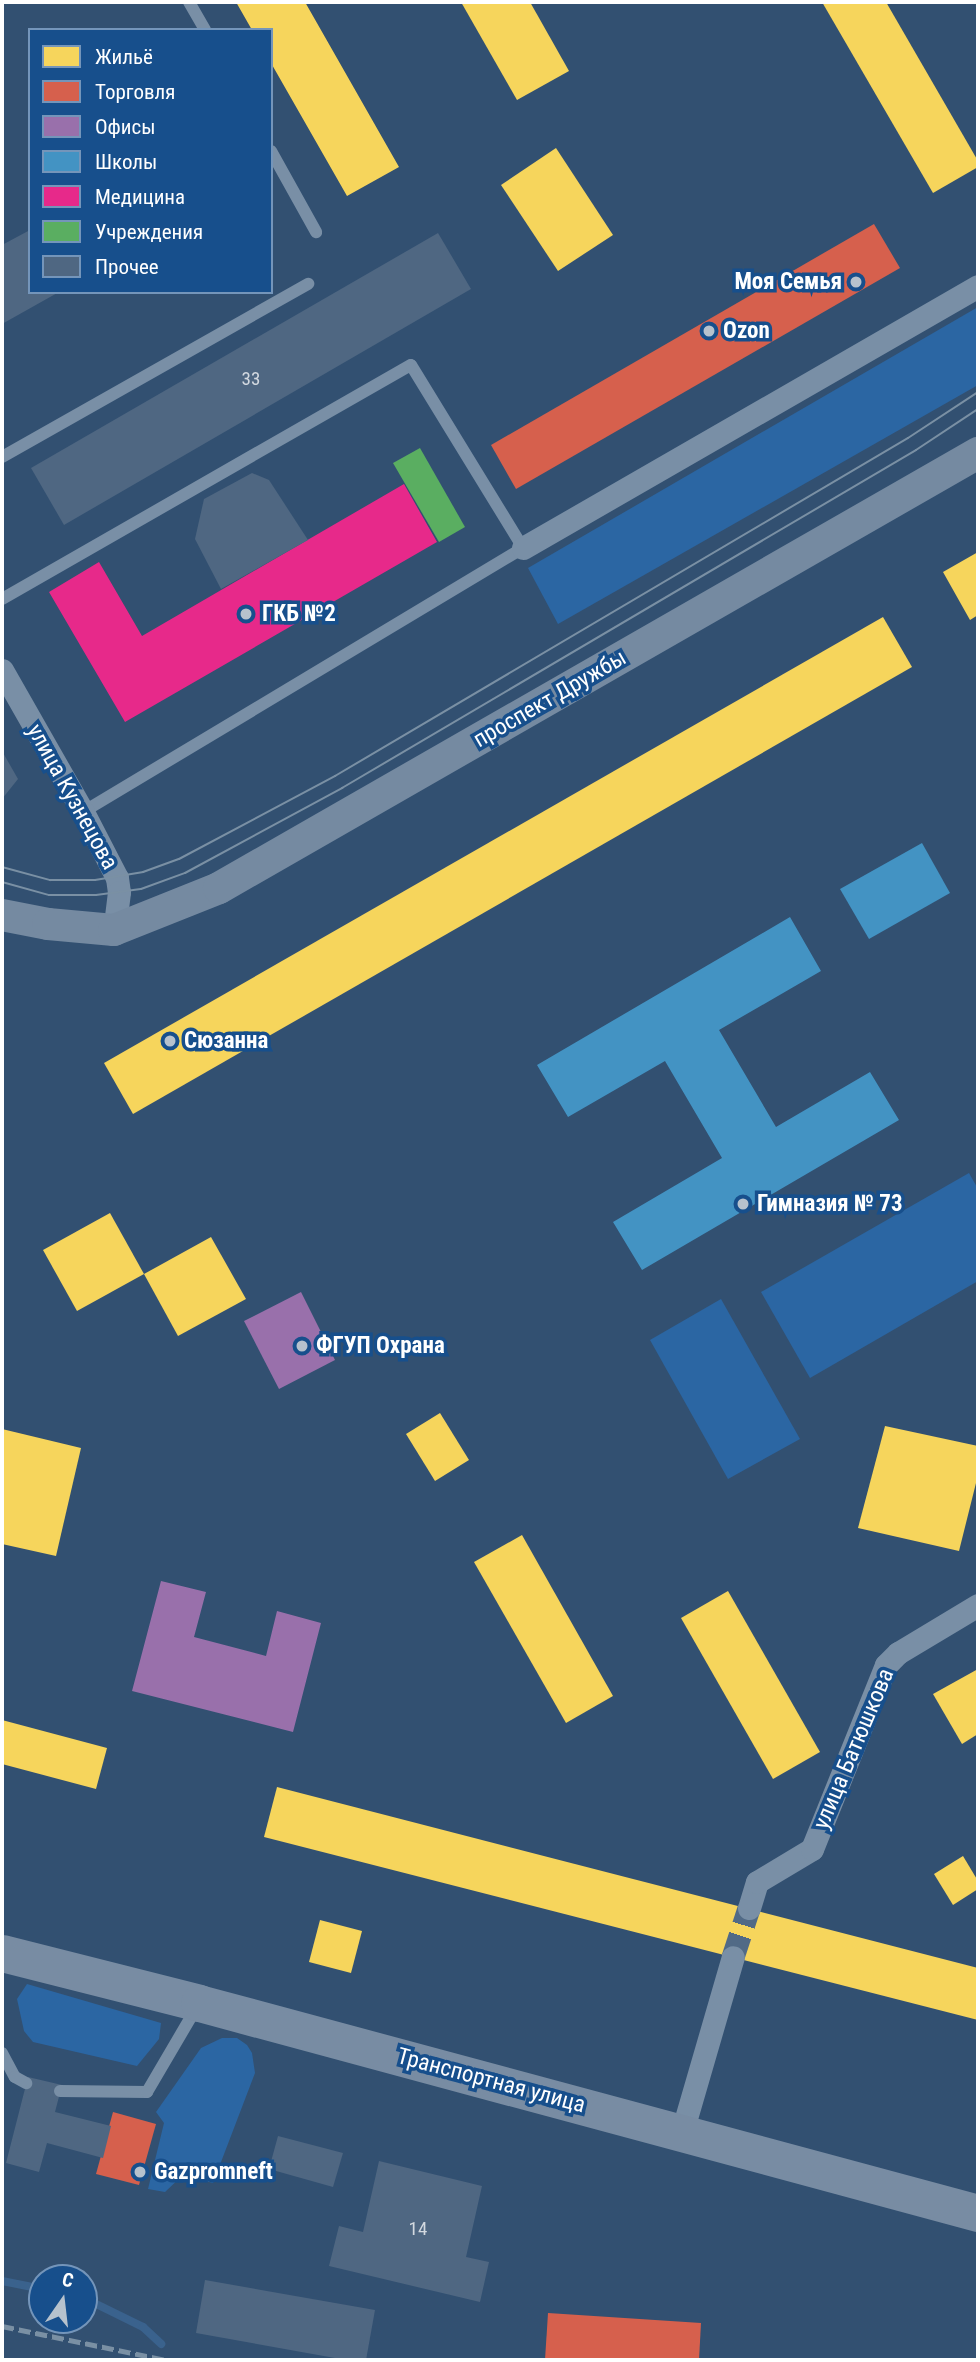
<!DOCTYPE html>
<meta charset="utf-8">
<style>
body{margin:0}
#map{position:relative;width:980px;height:2362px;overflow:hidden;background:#325071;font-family:"Roboto Condensed",sans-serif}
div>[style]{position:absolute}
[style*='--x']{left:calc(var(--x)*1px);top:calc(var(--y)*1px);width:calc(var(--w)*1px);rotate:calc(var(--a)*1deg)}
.green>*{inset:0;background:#2b66a3}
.homes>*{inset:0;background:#f6d55c}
.shops>*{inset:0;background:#d6604d}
.offices>*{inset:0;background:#9970ab}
.schools>*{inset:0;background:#4393c3}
.health>*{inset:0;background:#e7298a}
.public>*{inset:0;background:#5aae61}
.stream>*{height:8px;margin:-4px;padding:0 4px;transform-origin:4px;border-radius:4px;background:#3a628d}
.building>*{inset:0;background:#4f6782}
.street-tunnel>*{height:23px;margin-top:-11.5px;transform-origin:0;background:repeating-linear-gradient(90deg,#516a86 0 23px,transparent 0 34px)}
.lane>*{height:12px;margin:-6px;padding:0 6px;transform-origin:6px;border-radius:6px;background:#798fa6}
.street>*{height:23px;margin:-11.5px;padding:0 11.5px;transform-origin:11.5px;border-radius:11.5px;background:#798fa6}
.secondary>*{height:32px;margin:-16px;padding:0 16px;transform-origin:16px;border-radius:16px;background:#758aa1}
.primary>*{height:37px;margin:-18.5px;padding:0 18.5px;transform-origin:18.5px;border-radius:18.5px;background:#788ca3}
.tram>*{height:2px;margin:-1px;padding:0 1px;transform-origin:1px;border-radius:1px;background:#7a90a4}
.rail>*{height:5px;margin-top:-2.5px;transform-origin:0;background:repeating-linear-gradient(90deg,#7a90a4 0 12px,transparent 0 17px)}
.dots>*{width:19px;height:19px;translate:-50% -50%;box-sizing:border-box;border:4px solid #174f8c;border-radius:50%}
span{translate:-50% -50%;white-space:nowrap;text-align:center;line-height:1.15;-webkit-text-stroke:7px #174f8c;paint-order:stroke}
.number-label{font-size:19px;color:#d3d9e0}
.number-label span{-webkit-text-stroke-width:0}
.poi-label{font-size:23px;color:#fff;font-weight:700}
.right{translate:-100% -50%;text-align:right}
.left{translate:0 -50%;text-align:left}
.street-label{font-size:23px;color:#fff}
.frame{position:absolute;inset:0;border:4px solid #fff;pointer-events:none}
.legend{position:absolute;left:28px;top:28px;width:245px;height:266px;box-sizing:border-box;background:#174f8c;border:2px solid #7495ba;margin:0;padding:9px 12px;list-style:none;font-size:21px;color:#fff}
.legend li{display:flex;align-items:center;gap:14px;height:35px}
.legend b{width:35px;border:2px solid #7495ba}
.north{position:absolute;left:28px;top:2264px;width:70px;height:70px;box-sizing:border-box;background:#174f8c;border:2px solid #7495ba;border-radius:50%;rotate:14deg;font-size:19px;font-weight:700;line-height:28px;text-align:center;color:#fff}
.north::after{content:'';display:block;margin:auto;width:24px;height:32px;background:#b7c2cd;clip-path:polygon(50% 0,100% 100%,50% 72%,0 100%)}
</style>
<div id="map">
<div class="green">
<div style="clip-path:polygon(978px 307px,978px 385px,558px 624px,528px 568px)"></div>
<div style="clip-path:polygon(969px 1173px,978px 1189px,978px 1281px,810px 1378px,761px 1292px)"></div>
<div style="clip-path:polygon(721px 1299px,800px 1439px,728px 1479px,650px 1340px)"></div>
<div style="clip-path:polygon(27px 1984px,161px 2023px,159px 2039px,137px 2066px,33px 2042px,24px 2031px,17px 1999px)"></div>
<div style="clip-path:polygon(222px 2038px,237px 2038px,247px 2045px,252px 2053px,255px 2073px,213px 2183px,183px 2175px,165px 2192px,148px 2189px,164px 2123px,156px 2112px,201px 2048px)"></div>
</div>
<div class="homes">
<div style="clip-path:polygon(236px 2px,305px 2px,399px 167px,347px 196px,271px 63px,271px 30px,252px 30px)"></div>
<div style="clip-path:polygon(461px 2px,530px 2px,569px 71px,517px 100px)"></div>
<div style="clip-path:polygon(822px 2px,886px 2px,978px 161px,978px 167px,933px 193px)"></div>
<div style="clip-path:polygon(556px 148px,613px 235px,558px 271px,501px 185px)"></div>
<div style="clip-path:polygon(978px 552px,978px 615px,970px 620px,943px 572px)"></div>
<div style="clip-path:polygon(883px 617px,912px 667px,133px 1114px,104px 1063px)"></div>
<div style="clip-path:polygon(110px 1213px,144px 1274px,77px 1311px,43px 1250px)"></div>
<div style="clip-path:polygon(211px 1237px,246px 1299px,178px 1336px,144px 1274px)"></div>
<div style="clip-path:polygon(440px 1413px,469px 1460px,435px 1481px,406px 1434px)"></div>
<div style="clip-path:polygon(885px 1426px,978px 1446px,978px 1475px,959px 1551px,858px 1528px)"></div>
<div style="clip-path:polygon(2px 1429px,81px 1448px,56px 1556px,2px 1544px)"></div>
<div style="clip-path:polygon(522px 1535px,613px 1696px,566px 1723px,474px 1562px)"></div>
<div style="clip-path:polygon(728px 1591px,820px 1752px,773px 1779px,681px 1618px)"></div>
<div style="clip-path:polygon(978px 1669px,978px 1734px,962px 1744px,933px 1694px)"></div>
<div style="clip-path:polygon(2px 1720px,107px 1748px,96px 1789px,2px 1764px)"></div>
<div style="clip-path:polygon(277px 1787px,978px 1968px,978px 2020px,264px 1837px)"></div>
<div style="clip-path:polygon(963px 1856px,978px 1881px,978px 1889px,953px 1905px,934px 1874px)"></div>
<div style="clip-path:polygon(320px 1920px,362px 1931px,351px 1973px,309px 1962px)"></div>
</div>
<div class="shops">
<div style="clip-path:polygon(874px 224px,900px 268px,516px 489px,491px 445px)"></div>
<div style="clip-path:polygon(113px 2112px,156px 2124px,139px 2185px,96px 2174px)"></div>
<div style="clip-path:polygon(548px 2313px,701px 2323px,699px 2360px,545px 2360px)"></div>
</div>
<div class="offices">
<div style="clip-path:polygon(301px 1292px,335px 1360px,279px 1389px,244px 1321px)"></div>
<div style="clip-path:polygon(161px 1581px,206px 1592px,194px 1637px,266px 1656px,277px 1611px,321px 1623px,293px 1732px,132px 1691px)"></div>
</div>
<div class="schools">
<div style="clip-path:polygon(922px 843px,950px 893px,869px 939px,840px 889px)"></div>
<div style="clip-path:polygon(790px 917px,821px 971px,719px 1030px,776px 1127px,870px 1072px,899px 1120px,642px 1270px,613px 1222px,722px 1158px,665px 1061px,568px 1117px,537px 1065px)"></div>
</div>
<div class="health">
<div style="clip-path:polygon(404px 484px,437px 542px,125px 722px,49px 592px,99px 562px,142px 636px)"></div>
</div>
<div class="public">
<div style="clip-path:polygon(420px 448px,465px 527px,439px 542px,393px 463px)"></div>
</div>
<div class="stream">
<div style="--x:2;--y:2281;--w:41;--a:11.3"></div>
<div style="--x:84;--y:2298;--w:66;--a:26.2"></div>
<div style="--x:143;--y:2327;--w:25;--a:43"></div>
</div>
<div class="building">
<div style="clip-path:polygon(30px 230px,30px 292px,59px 292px,2px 324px,2px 245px)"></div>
<div style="clip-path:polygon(438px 233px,471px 289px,64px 525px,31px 468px)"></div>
<div style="clip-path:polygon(252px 473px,269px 480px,308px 540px,221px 589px,195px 539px,204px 499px)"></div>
<div style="clip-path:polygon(2px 751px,18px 779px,2px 799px)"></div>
<div style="clip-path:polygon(28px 2077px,62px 2085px,55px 2112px,111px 2126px,103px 2158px,47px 2143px,39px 2172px,6px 2163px)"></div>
<div style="clip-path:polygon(278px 2136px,343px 2153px,333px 2187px,269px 2169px)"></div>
<div style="clip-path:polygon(379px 2161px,482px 2186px,466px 2257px,489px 2262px,480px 2302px,329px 2266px,339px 2226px,363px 2232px)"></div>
<div style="clip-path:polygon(205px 2280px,375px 2310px,366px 2360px,346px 2360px,196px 2333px)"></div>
</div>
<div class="street-tunnel">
<div style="--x:733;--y:1957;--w:52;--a:-71.9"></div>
</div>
<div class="lane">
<div style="--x:189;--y:2;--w:32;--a:60"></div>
<div style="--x:271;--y:151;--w:93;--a:60.9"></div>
<div style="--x:2;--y:457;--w:352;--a:-29.5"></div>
<div style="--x:2;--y:599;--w:471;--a:-29.8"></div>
<div style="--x:411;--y:365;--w:215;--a:58.5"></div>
<div style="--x:523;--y:548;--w:513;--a:149.04"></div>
<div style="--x:2;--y:2053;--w:27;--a:62"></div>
<div style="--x:15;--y:2077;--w:13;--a:29"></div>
<div style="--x:60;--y:2091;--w:87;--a:0.7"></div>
<div style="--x:147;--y:2092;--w:101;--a:-59.6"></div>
</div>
<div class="street">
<div style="--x:523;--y:548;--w:525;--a:-29.93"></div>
<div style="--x:2;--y:670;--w:163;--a:60.3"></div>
<div style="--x:83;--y:812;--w:74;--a:62.7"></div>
<div style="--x:117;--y:878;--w:14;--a:82"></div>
<div style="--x:119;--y:892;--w:38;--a:97"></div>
<div style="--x:749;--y:1908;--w:27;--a:-73"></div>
<div style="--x:757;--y:1882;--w:64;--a:-31"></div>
<div style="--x:812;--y:1849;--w:198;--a:-68.1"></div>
<div style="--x:886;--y:1665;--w:17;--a:-45"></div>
<div style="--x:898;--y:1653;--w:93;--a:-31"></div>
<div style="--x:682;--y:2132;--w:182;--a:-73.8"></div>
</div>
<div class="secondary">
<div style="--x:2;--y:915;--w:47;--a:11.1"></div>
<div style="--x:48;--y:924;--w:66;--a:5.2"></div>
<div style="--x:114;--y:930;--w:113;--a:-21.8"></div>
<div style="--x:219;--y:888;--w:875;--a:-29.82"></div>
</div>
<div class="primary">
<div style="--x:2;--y:1953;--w:203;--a:14.2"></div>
<div style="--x:199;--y:2003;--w:807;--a:15.09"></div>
</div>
<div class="tram">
<div style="--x:2;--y:867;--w:50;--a:15.2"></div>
<div style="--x:50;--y:880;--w:45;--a:0"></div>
<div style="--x:95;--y:880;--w:49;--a:-9.5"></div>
<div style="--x:143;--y:872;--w:38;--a:-20"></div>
<div style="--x:179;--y:859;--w:177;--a:-28"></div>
<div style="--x:335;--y:776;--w:665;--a:-30.54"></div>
<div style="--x:908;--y:438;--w:84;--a:-33.3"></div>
<div style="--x:2;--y:882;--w:49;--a:15.5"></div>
<div style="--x:49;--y:895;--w:47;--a:0"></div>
<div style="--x:96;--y:895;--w:45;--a:-7.6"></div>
<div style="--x:141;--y:889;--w:47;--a:-20"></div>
<div style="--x:185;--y:873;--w:179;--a:-28.4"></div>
<div style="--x:342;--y:788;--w:666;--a:-30.49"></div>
<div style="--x:916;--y:450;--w:74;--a:-33.5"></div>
</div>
<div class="rail">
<div style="--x:2;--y:2326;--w:167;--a:11.7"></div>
</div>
<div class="dots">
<div style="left:856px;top:282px;background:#b7c2cd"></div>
<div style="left:709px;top:331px;background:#b7c2cd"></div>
<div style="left:246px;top:614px;background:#b7c2cd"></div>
<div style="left:170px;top:1041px;background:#b7c2cd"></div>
<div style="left:743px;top:1204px;background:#b7c2cd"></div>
<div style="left:302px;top:1346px;background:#b7c2cd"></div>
<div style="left:140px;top:2172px;background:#b7c2cd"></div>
</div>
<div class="number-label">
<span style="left:251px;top:379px">33</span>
<span style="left:418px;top:2229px">14</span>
</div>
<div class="poi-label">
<span class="right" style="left:842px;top:282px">Моя Семья</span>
<span class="left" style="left:723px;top:331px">Ozon</span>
<span class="left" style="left:262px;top:614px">ГКБ №2</span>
<span class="left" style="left:184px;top:1041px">Сюзанна</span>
<span class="left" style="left:757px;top:1204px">Гимназия № 73</span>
<span class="left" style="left:316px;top:1346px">ФГУП Охрана</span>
<span class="left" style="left:154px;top:2172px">Gazpromneft</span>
</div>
<div class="street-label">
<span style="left:550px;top:699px;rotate:-30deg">проспект Дружбы</span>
<span style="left:72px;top:797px;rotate:61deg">улица Кузнецова</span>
<span style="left:854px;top:1749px;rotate:-67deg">улица Батюшкова</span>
<span style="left:491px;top:2081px;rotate:15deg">Транспортная улица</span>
</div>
<div class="frame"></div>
<ul class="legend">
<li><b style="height:19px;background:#f6d55c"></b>Жильё</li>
<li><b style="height:19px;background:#d6604d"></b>Торговля</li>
<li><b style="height:19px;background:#9970ab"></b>Офисы</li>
<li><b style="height:19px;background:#4393c3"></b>Школы</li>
<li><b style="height:19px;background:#e7298a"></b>Медицина</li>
<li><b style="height:19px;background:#5aae61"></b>Учреждения</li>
<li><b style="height:19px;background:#4f6782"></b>Прочее</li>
</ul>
<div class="north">С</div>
</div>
